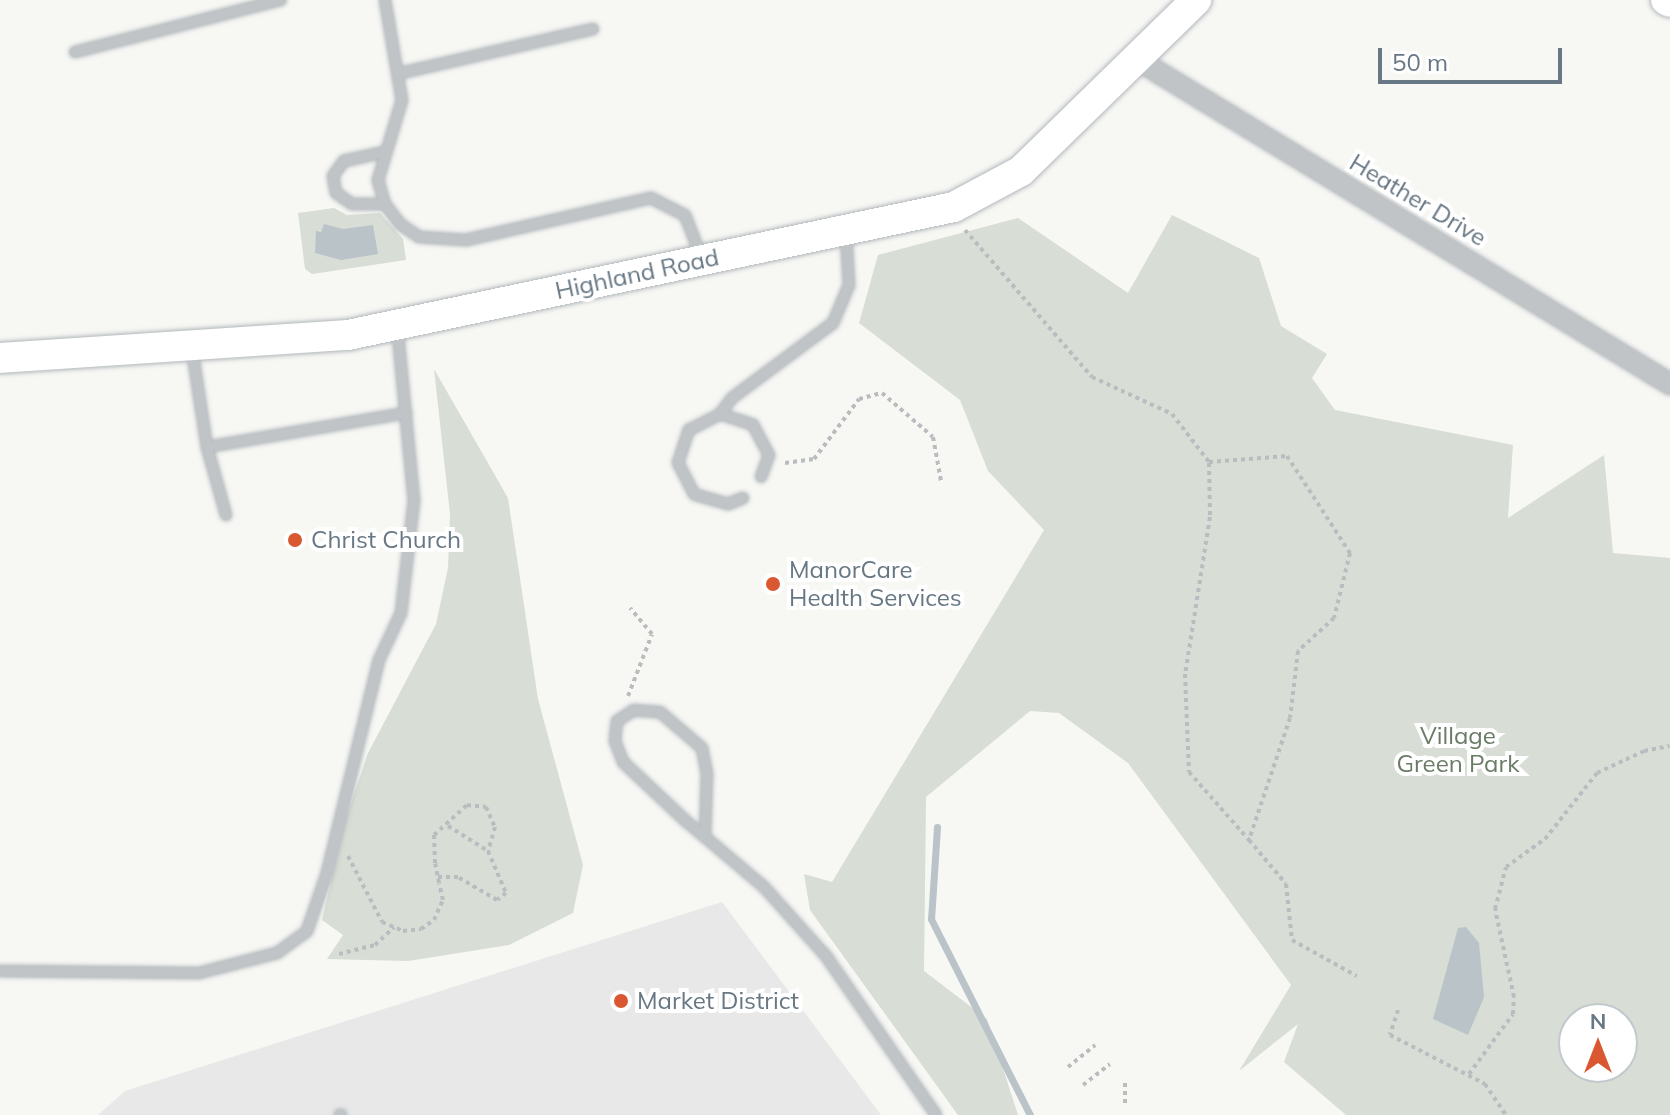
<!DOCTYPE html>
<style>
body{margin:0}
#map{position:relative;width:1670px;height:1115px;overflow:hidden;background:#f7f7f4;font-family:Mulish,sans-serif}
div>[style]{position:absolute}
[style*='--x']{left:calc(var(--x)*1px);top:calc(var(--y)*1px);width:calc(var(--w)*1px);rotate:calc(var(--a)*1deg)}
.built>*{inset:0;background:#e7e8e7}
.green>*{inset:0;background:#d8ddd5}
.water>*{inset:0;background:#b9c3c8}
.stream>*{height:7px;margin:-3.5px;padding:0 3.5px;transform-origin:3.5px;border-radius:3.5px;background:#b9c3c8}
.path>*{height:4px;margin-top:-2px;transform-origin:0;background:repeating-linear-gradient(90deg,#babdbf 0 4px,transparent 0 8px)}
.roads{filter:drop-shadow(0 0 2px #b2b8bc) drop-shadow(0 0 2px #b2b8bc)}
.lane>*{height:10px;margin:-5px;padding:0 5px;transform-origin:5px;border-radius:5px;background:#c0c4c7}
.street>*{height:20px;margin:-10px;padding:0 10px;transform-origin:10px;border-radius:10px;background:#c0c4c7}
.secondary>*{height:30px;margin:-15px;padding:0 15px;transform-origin:15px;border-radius:15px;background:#fff}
.dots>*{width:22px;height:22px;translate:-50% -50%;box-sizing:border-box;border:4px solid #fff;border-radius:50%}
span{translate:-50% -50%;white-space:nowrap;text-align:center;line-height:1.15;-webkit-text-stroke:8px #fff;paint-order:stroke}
.street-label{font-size:24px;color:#677783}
.poi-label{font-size:24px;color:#677783}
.left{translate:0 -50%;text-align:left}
.park-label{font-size:24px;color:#6a7b66}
.north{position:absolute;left:1558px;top:1003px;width:80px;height:80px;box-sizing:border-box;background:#fff;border:2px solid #c2c9cd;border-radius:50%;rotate:0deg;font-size:22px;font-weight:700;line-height:32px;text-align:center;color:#677783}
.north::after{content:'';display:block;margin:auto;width:28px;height:36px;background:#da5831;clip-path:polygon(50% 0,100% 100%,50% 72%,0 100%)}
.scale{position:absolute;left:1378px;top:48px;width:184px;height:36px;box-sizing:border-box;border:4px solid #677783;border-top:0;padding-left:10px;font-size:24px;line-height:28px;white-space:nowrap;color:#677783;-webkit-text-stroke:6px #fff;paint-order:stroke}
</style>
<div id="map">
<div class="built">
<div style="clip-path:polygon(722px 902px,881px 1115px,98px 1115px,125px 1091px)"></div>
</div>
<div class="green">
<div style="clip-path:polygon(334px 208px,347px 215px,380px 213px,403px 239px,406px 260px,312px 274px,305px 269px,298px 213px)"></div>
<div style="clip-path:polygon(evenodd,1172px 215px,1259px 258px,1281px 326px,1327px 354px,1312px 378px,1335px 410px,1513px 445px,1508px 518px,1604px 455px,1613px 553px,1670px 558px,1670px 1115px,1346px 1115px,1284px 1062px,1298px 1024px,1239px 1071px,1291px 985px,1128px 763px,1059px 713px,1030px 711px,926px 797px,924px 971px,987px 1019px,1018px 1115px,958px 1115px,810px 910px,804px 874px,832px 882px,1044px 530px,988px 471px,960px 400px,859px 323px,878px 255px,1018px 218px,1128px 293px,1172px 215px,1574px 1019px,1622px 1019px,1622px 1067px,1574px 1067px,1574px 1019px)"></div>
<div style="clip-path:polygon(434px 369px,508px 498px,538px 699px,583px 865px,573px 913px,509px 945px,408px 961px,327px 959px,343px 935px,322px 920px,346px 818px,368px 753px,436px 624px,448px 568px,450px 514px)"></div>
</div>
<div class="water">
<div style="clip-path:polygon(324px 224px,343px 229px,373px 225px,378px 254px,341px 260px,315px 253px,316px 231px,321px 232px)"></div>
<div style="clip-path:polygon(1466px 927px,1479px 943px,1484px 997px,1468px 1035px,1433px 1019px,1458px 928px)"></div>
</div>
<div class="stream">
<div style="--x:937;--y:827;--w:92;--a:93.7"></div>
<div style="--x:931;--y:919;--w:220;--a:63.2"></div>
</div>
<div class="path">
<div style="--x:965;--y:230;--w:194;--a:49.2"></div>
<div style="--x:1092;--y:377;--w:88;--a:24.8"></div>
<div style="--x:1172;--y:414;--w:61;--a:52.4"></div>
<div style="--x:1209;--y:462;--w:78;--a:-4.4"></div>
<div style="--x:1287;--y:456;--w:116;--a:57"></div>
<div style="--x:1350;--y:553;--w:67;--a:103.8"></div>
<div style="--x:1334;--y:618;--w:49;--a:137.5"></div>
<div style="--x:1298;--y:651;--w:67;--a:96.8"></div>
<div style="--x:1290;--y:718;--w:129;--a:108.6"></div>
<div style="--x:1249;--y:840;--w:57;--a:49.9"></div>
<div style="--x:1286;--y:884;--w:56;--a:83.9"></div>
<div style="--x:1292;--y:940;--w:74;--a:29"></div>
<div style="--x:785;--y:463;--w:29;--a:-8"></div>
<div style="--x:814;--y:459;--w:75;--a:-53.1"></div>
<div style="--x:859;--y:399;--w:24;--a:-15"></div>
<div style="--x:882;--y:393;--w:67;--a:40.8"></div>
<div style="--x:933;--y:437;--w:45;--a:79.7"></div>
<div style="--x:1209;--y:463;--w:54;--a:88.9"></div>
<div style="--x:1210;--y:517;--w:159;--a:99"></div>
<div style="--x:1185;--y:674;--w:98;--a:87.7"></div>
<div style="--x:1189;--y:772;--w:91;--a:48.6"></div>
<div style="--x:628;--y:696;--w:66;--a:-68.8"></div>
<div style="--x:652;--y:634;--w:34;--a:-130"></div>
<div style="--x:448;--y:826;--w:47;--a:32"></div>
<div style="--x:348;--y:856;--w:74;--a:62.7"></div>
<div style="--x:382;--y:922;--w:23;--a:23"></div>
<div style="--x:403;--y:931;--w:18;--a:-6"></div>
<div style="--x:421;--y:929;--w:16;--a:-35"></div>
<div style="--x:434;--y:920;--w:22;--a:-66"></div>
<div style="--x:443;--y:900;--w:17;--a:-103"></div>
<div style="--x:439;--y:883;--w:20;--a:-101"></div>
<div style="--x:435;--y:863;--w:28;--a:-92"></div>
<div style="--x:434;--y:835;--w:45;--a:-42.3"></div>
<div style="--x:467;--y:805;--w:19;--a:6"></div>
<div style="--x:486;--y:807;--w:22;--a:66"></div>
<div style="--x:495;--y:827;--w:25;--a:106"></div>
<div style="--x:488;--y:851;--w:46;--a:66.8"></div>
<div style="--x:506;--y:893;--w:11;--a:142"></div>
<div style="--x:497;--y:900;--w:45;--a:-149.5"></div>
<div style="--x:458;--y:877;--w:20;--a:180"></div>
<div style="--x:339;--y:954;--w:37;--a:-14"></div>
<div style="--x:375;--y:945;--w:26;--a:-43"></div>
<div style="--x:1398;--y:1010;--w:26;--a:108"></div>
<div style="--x:1390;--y:1035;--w:107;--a:27.3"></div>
<div style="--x:1485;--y:1084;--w:37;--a:56"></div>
<div style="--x:1068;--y:1067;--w:35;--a:-39"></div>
<div style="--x:1469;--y:1074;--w:74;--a:-53.7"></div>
<div style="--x:1513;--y:1014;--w:17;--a:-87"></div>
<div style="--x:1514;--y:997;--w:90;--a:-102.2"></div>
<div style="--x:1495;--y:909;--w:43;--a:-75.3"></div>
<div style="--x:1506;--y:867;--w:48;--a:-35.7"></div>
<div style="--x:1545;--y:839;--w:84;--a:-51.8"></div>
<div style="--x:1597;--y:773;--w:52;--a:-25.1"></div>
<div style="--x:1644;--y:751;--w:26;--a:-11"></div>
<div style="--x:1125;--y:1083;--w:21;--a:90"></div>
<div style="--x:1083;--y:1085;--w:34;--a:-38"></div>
</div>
<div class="roads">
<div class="lane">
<div style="--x:385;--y:0;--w:101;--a:80.4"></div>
<div style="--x:402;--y:100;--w:84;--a:106.7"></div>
<div style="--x:378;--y:180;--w:25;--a:74"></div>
<div style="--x:385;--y:204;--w:25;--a:53"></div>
<div style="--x:400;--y:224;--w:23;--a:34"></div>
<div style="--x:419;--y:237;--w:47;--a:3.7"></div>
<div style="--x:466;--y:240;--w:190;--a:-12.8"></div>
<div style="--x:651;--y:198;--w:38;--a:27"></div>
<div style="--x:685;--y:215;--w:47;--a:68.9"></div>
<div style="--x:75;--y:52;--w:212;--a:-14.2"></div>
<div style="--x:401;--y:73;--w:197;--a:-12.9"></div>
<div style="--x:385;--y:204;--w:33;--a:180"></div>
<div style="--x:352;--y:204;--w:19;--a:-145"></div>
<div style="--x:336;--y:193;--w:17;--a:-100"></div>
<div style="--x:333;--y:176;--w:19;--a:-54"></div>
<div style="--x:344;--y:161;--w:42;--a:-12.4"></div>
<div style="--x:192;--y:349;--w:99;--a:81.3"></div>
<div style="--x:720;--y:414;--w:20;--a:-53"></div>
<div style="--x:732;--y:398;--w:126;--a:-36.6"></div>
<div style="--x:833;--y:323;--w:41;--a:-67.2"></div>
<div style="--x:849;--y:285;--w:53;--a:-93.2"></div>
<div style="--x:743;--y:498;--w:16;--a:158"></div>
<div style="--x:728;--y:504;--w:35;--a:-164"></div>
<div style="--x:694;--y:494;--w:35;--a:-117"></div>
<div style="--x:678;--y:463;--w:35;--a:-72"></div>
<div style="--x:689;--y:430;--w:35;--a:-27"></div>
<div style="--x:720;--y:414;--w:35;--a:18"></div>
<div style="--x:753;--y:425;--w:34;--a:62"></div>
<div style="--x:769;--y:455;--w:23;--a:110"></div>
<div style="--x:226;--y:515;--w:71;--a:-105.6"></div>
<div style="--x:207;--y:447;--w:202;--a:-9.7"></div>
<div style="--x:705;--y:837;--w:63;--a:-88.2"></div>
<div style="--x:707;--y:774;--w:26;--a:-101"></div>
<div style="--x:702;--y:748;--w:55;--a:-139.4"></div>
<div style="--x:660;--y:712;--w:26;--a:-176"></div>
<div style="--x:634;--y:710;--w:20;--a:147"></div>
<div style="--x:617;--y:721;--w:20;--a:96"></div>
<div style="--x:615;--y:741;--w:22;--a:69"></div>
<div style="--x:623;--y:762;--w:88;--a:43.2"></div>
<div style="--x:687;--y:822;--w:23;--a:40"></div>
<div style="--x:705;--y:837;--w:77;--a:40.3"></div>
<div style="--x:764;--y:887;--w:93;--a:48.1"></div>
<div style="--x:826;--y:956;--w:193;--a:55.3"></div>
<div style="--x:0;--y:971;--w:199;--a:0.6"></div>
<div style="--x:199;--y:973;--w:81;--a:-14.4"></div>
<div style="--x:277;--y:953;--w:37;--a:-36"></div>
<div style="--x:307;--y:931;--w:61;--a:-71"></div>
<div style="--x:327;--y:873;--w:219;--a:-76.3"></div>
<div style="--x:379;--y:660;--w:52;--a:-64.9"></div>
<div style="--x:401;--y:613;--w:113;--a:-83.4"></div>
<div style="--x:414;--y:501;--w:176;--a:-95.5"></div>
<div style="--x:340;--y:1115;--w:1;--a:0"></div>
</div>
<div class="street">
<div style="--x:1138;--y:60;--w:623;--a:31.34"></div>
</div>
<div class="secondary">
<div style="--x:1666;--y:0;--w:4;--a:27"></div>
<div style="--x:0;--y:358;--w:349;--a:-3.8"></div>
<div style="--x:348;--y:335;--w:619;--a:-11.93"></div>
<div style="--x:954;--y:207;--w:76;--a:-28.2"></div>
<div style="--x:1021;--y:171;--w:245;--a:-44.3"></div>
</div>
</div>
<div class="dots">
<div style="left:295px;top:540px;background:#da5831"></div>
<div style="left:773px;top:584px;background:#da5831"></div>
<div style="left:621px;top:1001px;background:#da5831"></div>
</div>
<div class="street-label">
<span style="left:1418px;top:200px;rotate:31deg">Heather Drive</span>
<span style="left:637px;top:274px;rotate:-12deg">Highland Road</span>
</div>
<div class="poi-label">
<span class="left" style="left:311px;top:540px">Christ Church</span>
<span class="left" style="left:789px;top:584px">ManorCare<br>Health Services</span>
<span class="left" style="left:637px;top:1001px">Market District</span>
</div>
<div class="park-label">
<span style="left:1458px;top:750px">Village<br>Green Park</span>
</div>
<div class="north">N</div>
<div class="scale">50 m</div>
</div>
